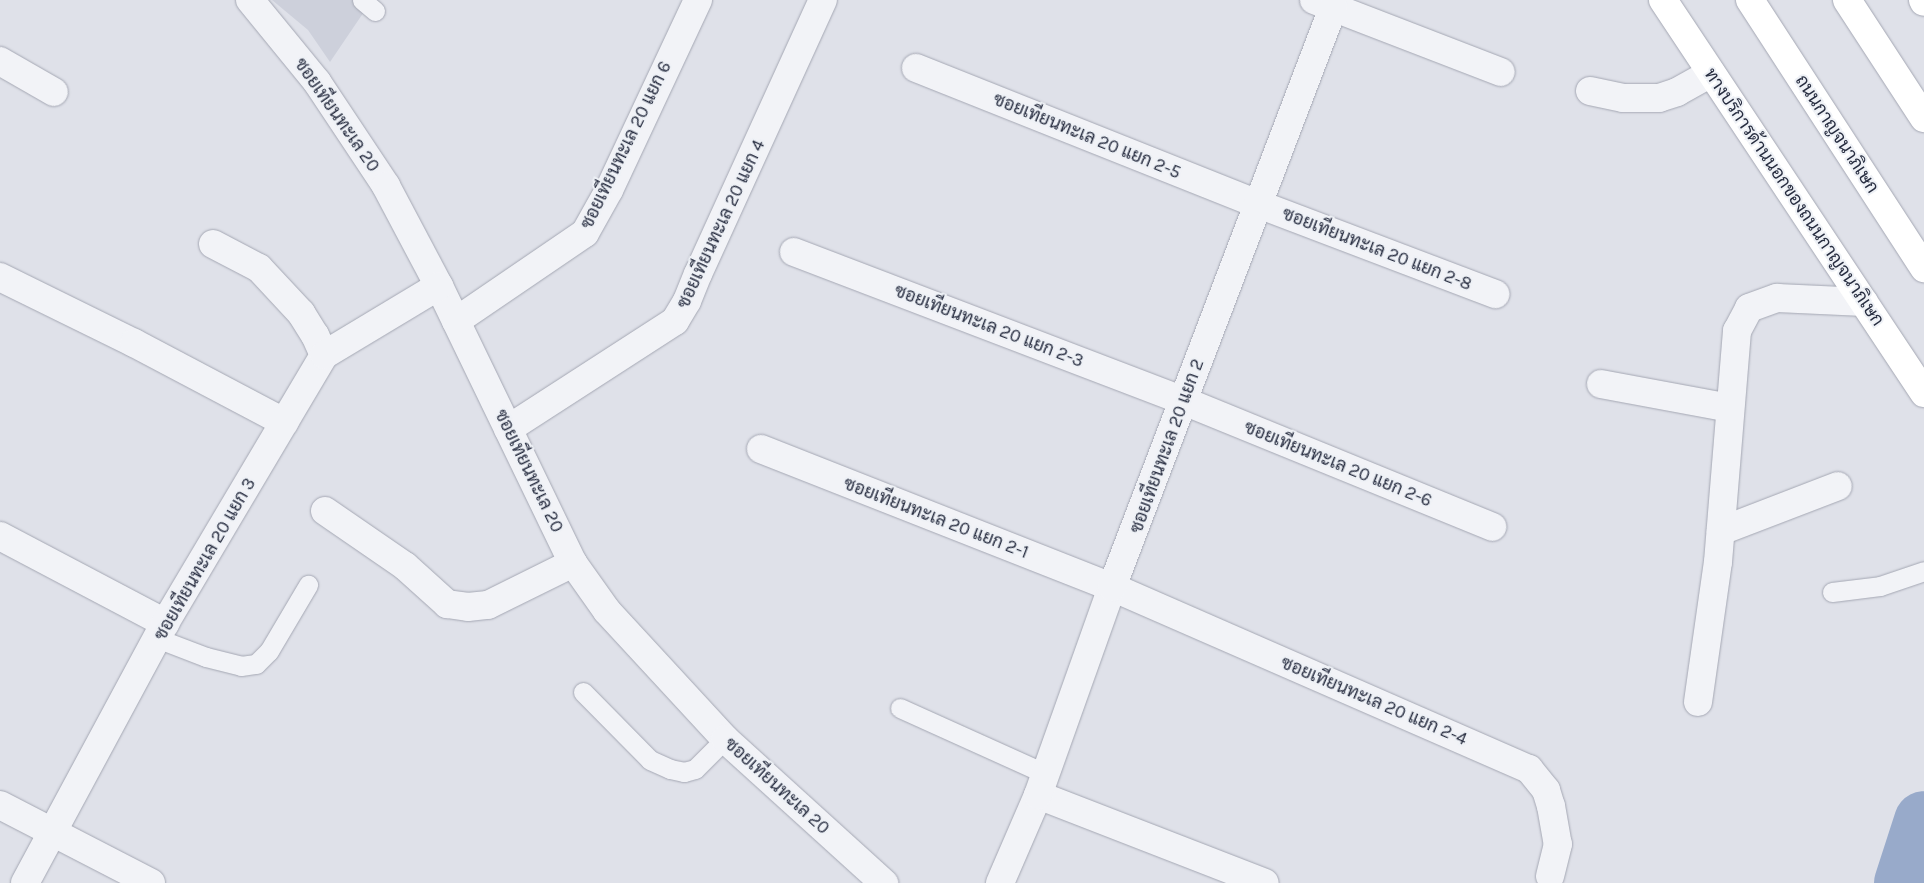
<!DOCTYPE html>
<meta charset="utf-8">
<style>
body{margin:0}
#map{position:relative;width:1924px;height:883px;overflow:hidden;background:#dfe1e9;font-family:Karla,Sarabun,sans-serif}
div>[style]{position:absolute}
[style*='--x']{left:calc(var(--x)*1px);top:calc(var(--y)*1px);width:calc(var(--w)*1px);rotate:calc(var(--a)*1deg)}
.built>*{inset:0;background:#cdd0db}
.river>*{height:60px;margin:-30px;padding:0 30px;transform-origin:30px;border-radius:30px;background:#98aaca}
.roads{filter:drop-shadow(0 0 1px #a4a7b3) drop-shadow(0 0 1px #a4a7b3)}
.service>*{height:19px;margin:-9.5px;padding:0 9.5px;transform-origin:9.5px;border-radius:9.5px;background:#f2f3f7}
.minor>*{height:28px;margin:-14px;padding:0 14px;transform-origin:14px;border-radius:14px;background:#f2f3f7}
.secondary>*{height:28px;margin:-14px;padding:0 14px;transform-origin:14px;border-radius:14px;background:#fff}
.motorway>*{height:28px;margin:-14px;padding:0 14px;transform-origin:14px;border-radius:14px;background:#fff}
span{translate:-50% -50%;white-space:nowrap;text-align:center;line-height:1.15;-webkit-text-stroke:4px #eef1f6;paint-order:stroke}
.street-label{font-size:18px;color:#272d40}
</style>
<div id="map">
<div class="built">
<div style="clip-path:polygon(272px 0,372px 0,330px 62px,308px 30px)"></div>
</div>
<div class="river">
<div style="--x:1904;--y:883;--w:65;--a:-72.1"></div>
</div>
<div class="roads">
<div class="service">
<div style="--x:362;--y:0;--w:17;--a:40"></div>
<div style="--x:1832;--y:592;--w:48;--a:-7.1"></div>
<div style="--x:1880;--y:586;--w:46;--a:-18.8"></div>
<div style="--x:159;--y:639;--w:50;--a:21"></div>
<div style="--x:206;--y:657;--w:36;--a:14"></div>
<div style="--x:241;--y:666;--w:15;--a:-8"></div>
<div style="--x:256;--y:664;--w:18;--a:-45"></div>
<div style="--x:269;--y:651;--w:77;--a:-59.4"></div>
<div style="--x:583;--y:692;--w:95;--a:45.4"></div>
<div style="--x:650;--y:760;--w:22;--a:24"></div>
<div style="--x:670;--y:769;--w:14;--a:12"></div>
<div style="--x:684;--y:772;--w:11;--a:-15"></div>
<div style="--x:695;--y:769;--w:42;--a:-45"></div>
<div style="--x:900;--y:708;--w:160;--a:24.3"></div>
</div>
<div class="minor">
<div style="--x:250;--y:0;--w:106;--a:50.7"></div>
<div style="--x:317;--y:82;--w:125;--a:56.4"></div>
<div style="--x:386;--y:186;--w:113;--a:62.1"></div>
<div style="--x:439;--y:286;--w:308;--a:64.2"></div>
<div style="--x:573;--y:563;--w:59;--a:54.7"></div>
<div style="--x:607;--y:611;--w:174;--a:47.3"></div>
<div style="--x:725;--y:739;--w:215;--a:42.2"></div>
<div style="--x:1314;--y:0;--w:200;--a:21.1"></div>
<div style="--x:0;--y:61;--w:62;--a:29.9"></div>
<div style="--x:916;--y:68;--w:368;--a:21.7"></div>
<div style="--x:1258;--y:204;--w:254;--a:20.8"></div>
<div style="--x:1590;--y:91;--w:34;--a:12"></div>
<div style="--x:1623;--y:98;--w:36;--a:0"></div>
<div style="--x:1659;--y:98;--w:19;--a:-18"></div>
<div style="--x:1677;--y:92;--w:39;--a:-29"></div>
<div style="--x:213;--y:244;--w:52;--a:27.6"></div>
<div style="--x:259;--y:268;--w:62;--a:47"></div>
<div style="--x:301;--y:313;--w:26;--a:58"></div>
<div style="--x:315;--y:335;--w:22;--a:66"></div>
<div style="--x:794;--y:252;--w:417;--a:20.9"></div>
<div style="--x:1184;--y:401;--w:333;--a:22.2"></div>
<div style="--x:0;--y:277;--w:149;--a:26.2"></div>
<div style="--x:134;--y:343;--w:170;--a:27.8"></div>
<div style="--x:456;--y:321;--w:156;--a:-34.3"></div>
<div style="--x:585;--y:233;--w:49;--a:-60.8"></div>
<div style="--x:609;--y:190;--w:210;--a:-64.9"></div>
<div style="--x:1601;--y:384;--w:131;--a:10.5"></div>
<div style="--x:508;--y:429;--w:199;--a:-32.9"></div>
<div style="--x:675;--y:321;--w:23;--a:-59"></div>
<div style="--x:687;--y:301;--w:29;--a:-68"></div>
<div style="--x:698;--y:274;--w:301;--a:-65.5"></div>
<div style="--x:761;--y:449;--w:377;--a:21.5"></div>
<div style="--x:1112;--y:587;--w:455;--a:23.6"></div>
<div style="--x:1529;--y:769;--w:27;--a:51"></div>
<div style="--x:1546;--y:790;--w:17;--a:73"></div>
<div style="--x:1551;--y:806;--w:39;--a:80"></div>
<div style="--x:1558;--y:844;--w:33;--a:104"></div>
<div style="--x:325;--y:511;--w:97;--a:34.5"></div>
<div style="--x:405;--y:566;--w:57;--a:42.1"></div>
<div style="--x:447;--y:604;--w:21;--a:8"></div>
<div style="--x:468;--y:607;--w:20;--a:-6"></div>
<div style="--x:488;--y:605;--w:95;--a:-26.3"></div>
<div style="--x:1721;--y:531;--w:125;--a:-21"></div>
<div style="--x:0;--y:536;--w:187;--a:27.8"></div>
<div style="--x:1698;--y:702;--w:141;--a:-81.9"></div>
<div style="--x:1718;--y:562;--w:232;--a:-85.3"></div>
<div style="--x:1737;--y:331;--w:26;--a:-62"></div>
<div style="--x:1749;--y:308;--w:30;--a:-20"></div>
<div style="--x:1777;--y:298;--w:87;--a:2.6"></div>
<div style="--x:1038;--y:795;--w:243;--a:21.2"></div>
<div style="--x:0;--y:805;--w:170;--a:27.3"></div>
<div style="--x:25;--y:883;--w:295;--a:-61.7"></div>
<div style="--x:165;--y:623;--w:312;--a:-59.3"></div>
<div style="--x:324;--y:355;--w:134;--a:-31"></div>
<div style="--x:1000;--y:883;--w:96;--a:-66.6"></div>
<div style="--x:1038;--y:795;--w:221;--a:-70.4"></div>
<div style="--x:1112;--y:587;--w:620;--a:-69.11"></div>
</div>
<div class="secondary">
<div style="--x:1663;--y:0;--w:472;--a:56.4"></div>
<div style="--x:1923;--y:0;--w:2;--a:63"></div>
</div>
<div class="motorway">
<div style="--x:1750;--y:0;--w:320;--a:57"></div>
<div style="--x:1847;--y:0;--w:141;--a:56.9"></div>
</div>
</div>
<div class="street-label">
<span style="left:337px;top:115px;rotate:55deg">ซอยเทียนทะเล 20</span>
<span style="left:1837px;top:134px;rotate:57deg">ถนนกาญจนาภิเษก</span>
<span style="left:1087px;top:136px;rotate:22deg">ซอยเทียนทะเล 20 แยก 2-5</span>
<span style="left:626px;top:145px;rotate:-64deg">ซอยเทียนทะเล 20 แยก 6</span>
<span style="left:1794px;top:197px;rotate:56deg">ทางบริการด้านนอกของถนนกาญจนาภิเษก</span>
<span style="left:721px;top:224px;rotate:-65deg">ซอยเทียนทะเล 20 แยก 4</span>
<span style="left:1377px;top:249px;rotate:21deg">ซอยเทียนทะเล 20 แยก 2-8</span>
<span style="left:989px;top:326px;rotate:21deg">ซอยเทียนทะเล 20 แยก 2-3</span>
<span style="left:1167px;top:446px;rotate:-70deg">ซอยเทียนทะเล 20 แยก 2</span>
<span style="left:1338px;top:464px;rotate:22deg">ซอยเทียนทะเล 20 แยก 2-6</span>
<span style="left:529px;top:471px;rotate:64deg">ซอยเทียนทะเล 20</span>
<span style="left:936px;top:518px;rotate:21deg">ซอยเทียนทะเล 20 แยก 2-1</span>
<span style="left:205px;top:559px;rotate:-60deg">ซอยเทียนทะเล 20 แยก 3</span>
<span style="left:1374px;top:701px;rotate:23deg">ซอยเทียนทะเล 20 แยก 2-4</span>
<span style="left:777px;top:786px;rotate:42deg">ซอยเทียนทะเล 20</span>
</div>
</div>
